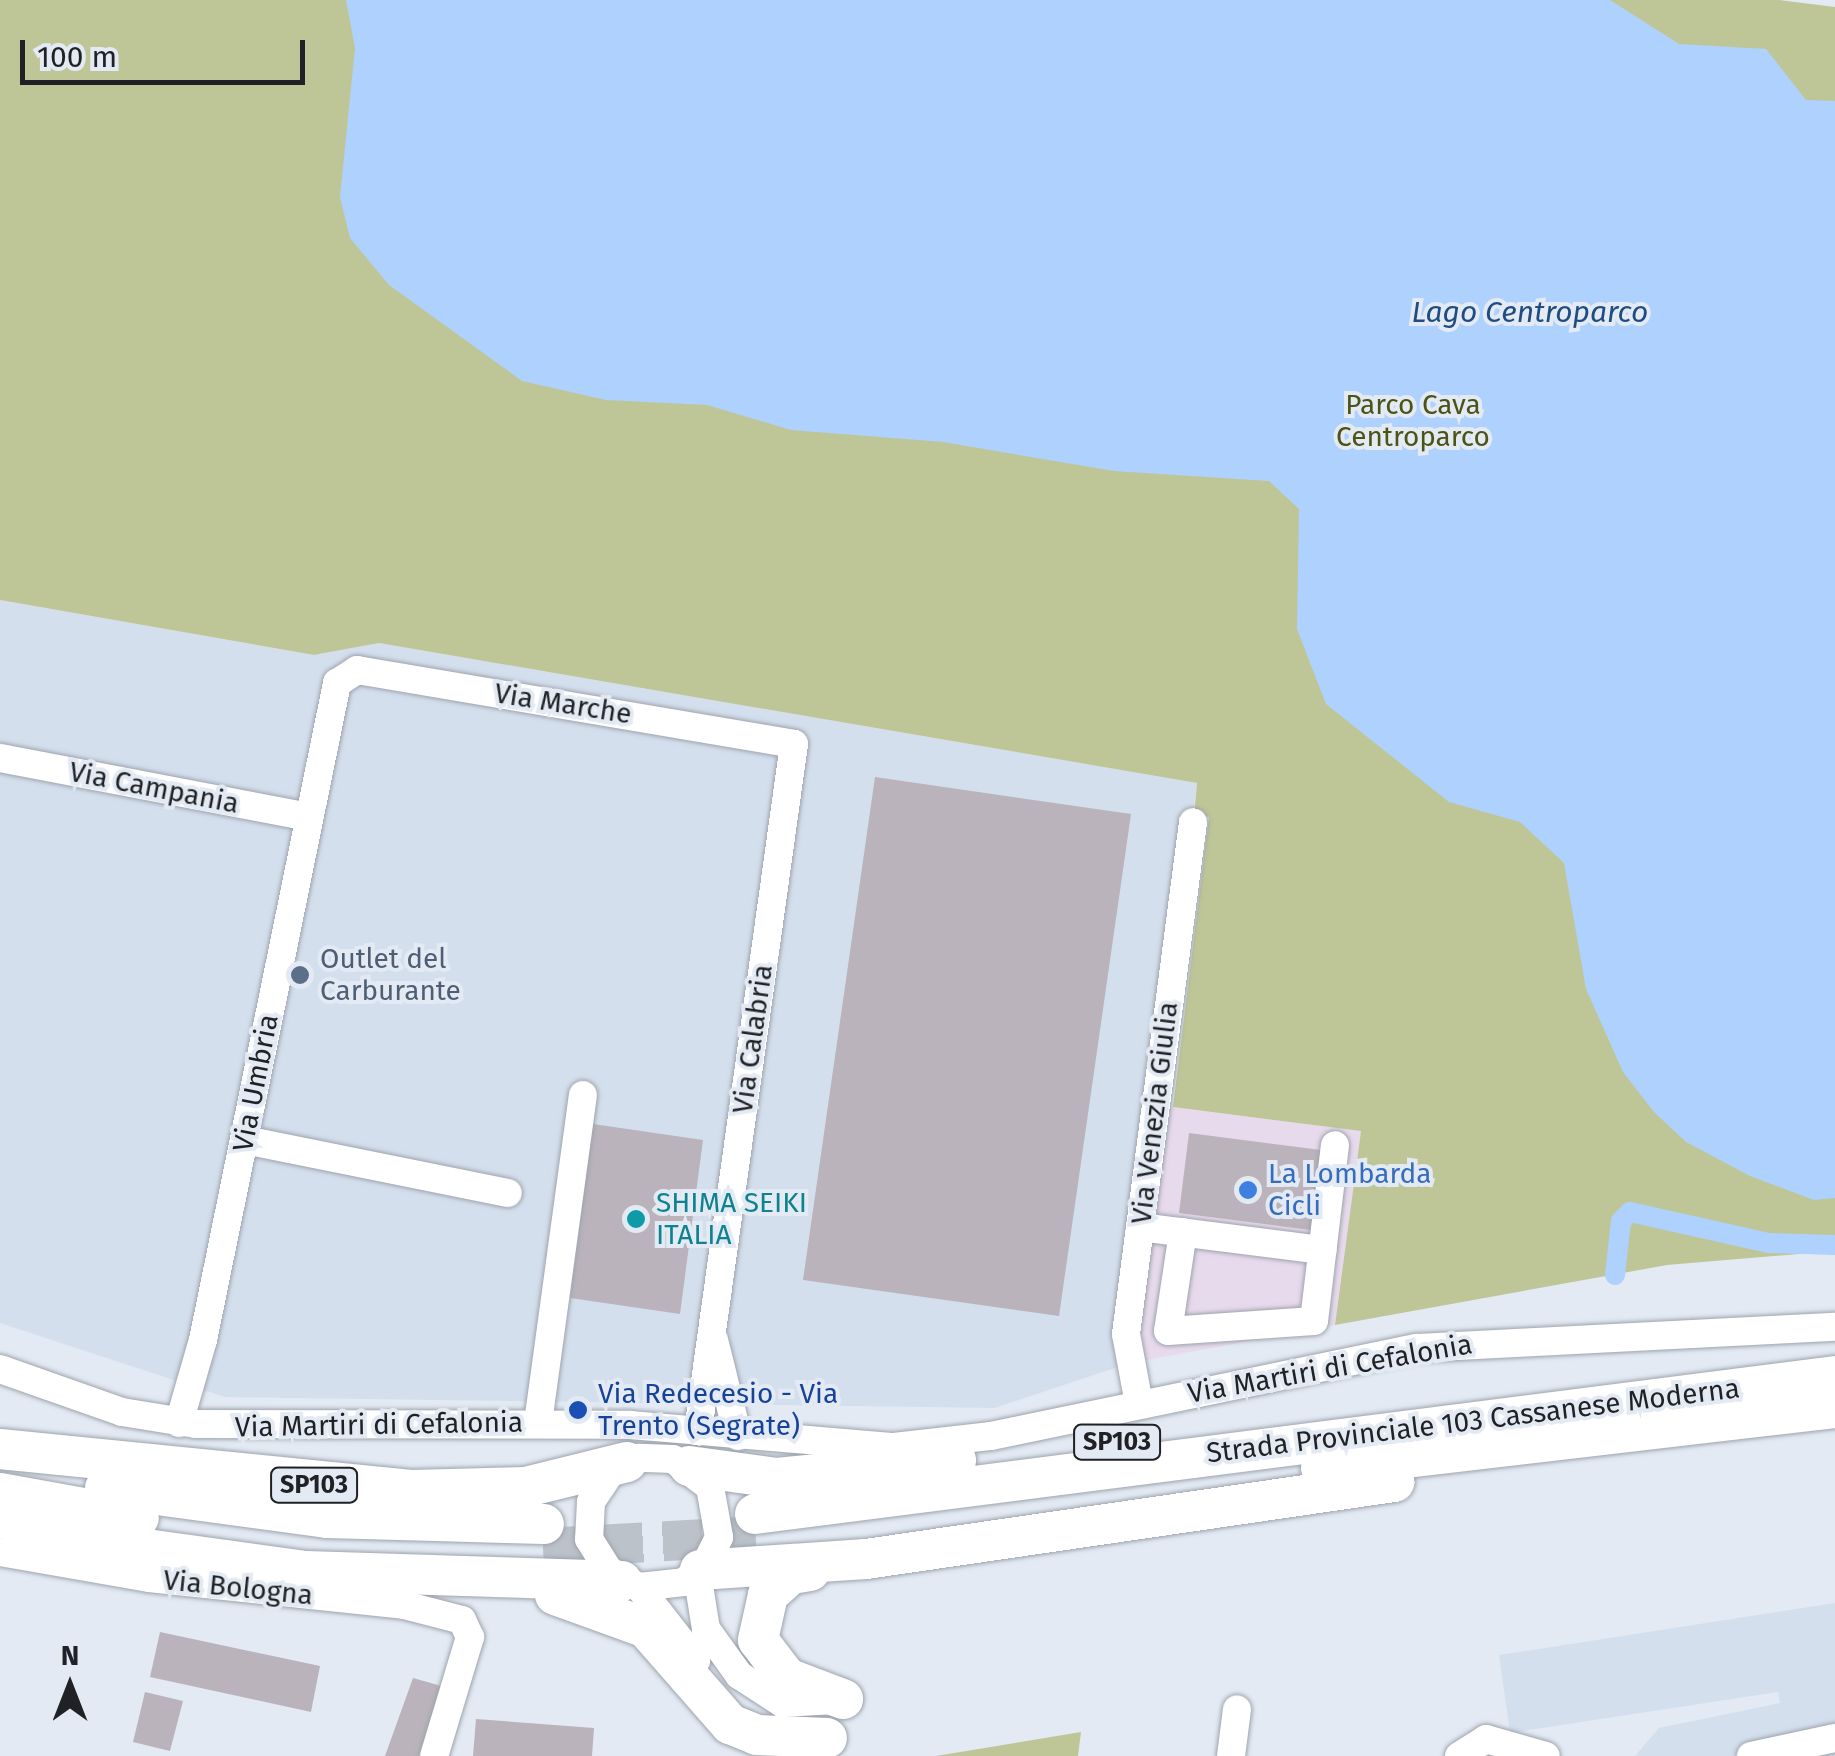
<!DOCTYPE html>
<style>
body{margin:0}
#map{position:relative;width:1835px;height:1756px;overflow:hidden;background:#e3eaf3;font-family:"Fira Sans",sans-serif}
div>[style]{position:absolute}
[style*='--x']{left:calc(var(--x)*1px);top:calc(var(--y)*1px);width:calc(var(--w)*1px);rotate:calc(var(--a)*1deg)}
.commercial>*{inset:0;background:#e8daed}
.built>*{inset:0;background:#d4dfee}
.green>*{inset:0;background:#bec697}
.water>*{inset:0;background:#aed1fe}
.canal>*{height:20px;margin:-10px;padding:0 10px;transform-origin:10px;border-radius:10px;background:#aed1fe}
.building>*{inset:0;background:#bab3bb}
.highway-tunnel>*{height:40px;margin-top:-20px;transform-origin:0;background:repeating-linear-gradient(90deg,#bcc2ca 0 40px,transparent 0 60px)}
.roads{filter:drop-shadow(0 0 2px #9ea4ad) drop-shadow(0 0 2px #9ea4ad)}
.minor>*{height:28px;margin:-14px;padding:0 14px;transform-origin:14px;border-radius:14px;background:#fff}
.highway>*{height:40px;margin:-20px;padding:0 20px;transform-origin:20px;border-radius:20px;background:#fff}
.dots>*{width:28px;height:28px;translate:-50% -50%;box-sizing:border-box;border:5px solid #e3eaf3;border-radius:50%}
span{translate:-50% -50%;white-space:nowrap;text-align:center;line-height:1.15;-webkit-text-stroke:8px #e3eaf3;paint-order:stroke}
.shield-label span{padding:2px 8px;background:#e3eaf3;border:2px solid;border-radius:8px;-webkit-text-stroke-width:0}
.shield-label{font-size:25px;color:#1f2124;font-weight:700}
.park-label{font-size:28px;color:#4c5316}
.street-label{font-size:28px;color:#1f2124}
.service-label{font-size:28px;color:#4e5e75}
.left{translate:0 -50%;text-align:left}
.shop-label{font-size:28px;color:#366cbe}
.culture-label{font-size:28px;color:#0d838f}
.transit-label{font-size:28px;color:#164399}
.water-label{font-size:30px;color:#1f4d83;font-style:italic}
.north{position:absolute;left:20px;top:1636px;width:100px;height:100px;-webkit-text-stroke:8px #e3eaf3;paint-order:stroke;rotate:0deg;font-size:28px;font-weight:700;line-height:40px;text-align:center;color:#1f2124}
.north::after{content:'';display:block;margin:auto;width:35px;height:45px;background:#1f2124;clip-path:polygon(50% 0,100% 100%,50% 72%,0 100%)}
.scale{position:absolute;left:20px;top:40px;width:285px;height:45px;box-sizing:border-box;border:5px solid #1f2124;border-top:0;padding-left:12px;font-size:30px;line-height:35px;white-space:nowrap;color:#1f2124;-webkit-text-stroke:8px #e3eaf3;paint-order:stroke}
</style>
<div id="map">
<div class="commercial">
<div style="clip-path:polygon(1156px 1105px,1361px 1131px,1335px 1325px,1130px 1363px)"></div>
</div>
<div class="built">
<div style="clip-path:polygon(0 600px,314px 655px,379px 643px,1197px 783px,1126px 1334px,1130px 1363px,995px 1408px,225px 1397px,0 1323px)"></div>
<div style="clip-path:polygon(1835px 1603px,1835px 1756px,1635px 1756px,1659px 1728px,1780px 1703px,1778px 1692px,1510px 1733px,1499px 1655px)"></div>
</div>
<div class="green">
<div style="clip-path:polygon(0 0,1779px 0,1835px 7px,1835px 1251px,1667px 1265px,1335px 1325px,1361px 1131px,1173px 1107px,1209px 817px,1194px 815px,1197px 783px,379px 643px,314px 655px,0 600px)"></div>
<div style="clip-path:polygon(1081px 1732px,1078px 1756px,936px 1756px)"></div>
</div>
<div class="water">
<div style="clip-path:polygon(346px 0,1610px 0,1679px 44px,1766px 49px,1806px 100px,1835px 101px,1835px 1198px,1814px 1200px,1750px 1176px,1686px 1142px,1654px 1112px,1623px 1072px,1586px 989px,1564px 863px,1520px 822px,1449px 802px,1326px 704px,1297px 629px,1299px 509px,1269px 481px,1114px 471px,943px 442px,791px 430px,707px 405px,606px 400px,522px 381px,389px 285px,350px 238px,340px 197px,355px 48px)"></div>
</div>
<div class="canal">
<div style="--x:1615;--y:1275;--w:54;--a:-83.7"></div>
<div style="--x:1621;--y:1221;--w:13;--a:-45"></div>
<div style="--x:1630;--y:1212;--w:142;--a:12.6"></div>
<div style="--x:1769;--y:1243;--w:66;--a:1.7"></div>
</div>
<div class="building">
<div style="clip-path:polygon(875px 777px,1131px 814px,1059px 1316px,803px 1280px)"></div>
<div style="clip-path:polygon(593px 1124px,703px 1140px,680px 1314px,570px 1298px)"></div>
<div style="clip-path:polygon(1189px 1133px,1329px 1151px,1318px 1231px,1179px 1213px)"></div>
<div style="clip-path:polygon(160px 1632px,320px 1666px,311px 1712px,150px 1677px)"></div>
<div style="clip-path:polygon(413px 1678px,445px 1687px,420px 1756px,385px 1756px)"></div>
<div style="clip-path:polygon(145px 1692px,183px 1701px,170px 1751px,133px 1742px)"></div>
<div style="clip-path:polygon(476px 1719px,594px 1728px,592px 1756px,473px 1756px)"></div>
</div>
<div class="highway-tunnel">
<div style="--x:543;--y:1548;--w:213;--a:-3.2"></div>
</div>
<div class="roads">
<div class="minor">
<div style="--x:0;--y:758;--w:314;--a:10.8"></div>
<div style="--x:245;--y:1140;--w:268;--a:11.4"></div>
<div style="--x:1140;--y:1227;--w:184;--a:7.2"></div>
<div style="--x:1183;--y:1232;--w:100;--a:98.6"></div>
<div style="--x:1168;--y:1331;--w:146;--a:-3.9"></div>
<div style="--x:1314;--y:1321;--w:177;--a:-83.2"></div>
<div style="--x:714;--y:1340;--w:99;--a:76"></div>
<div style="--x:0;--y:1369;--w:129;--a:19.4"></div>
<div style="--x:122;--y:1412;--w:75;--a:9.2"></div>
<div style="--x:196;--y:1424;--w:434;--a:0.1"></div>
<div style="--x:630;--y:1425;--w:265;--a:4.8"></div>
<div style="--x:894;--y:1447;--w:98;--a:-6.5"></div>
<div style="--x:991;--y:1436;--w:435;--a:-11.7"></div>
<div style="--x:1417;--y:1348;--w:419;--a:-2.9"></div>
<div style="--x:1139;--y:1404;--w:71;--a:-100.5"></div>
<div style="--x:1126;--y:1334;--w:516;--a:-82.54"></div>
<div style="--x:179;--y:1423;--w:86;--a:-73.9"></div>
<div style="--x:203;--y:1340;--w:671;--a:-78.47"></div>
<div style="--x:337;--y:683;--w:24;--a:-33"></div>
<div style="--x:357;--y:670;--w:443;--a:9.6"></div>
<div style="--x:794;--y:744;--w:694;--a:97.95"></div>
<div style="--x:538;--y:1423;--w:331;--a:-82.2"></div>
<div style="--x:0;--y:1552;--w:151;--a:9.9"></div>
<div style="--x:149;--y:1578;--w:256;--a:6"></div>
<div style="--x:404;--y:1605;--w:60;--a:14.5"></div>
<div style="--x:462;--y:1620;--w:19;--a:65"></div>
<div style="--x:470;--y:1637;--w:124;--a:106.8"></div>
<div style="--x:697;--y:1573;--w:57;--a:80.9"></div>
<div style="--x:706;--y:1629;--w:57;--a:54.3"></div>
<div style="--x:739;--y:1675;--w:51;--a:33.1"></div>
<div style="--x:782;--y:1703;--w:54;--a:-3.2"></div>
<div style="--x:639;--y:1587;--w:45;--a:-6.3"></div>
<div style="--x:684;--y:1582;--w:29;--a:-41"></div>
<div style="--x:706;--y:1563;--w:29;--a:-63"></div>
<div style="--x:719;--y:1537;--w:51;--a:-100.2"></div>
<div style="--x:710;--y:1487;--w:46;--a:-142.9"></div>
<div style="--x:673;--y:1459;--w:35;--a:-178"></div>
<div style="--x:638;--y:1458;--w:30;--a:153"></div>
<div style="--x:611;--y:1472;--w:36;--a:124"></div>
<div style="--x:591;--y:1502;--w:37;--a:93"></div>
<div style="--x:589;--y:1539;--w:36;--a:58"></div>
<div style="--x:608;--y:1570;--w:35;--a:29"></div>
<div style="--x:639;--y:1587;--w:93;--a:52"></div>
<div style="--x:1231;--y:1756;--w:47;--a:-82.7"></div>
<div style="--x:1459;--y:1756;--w:32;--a:-32"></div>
<div style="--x:1486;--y:1739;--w:62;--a:15.8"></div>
<div style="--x:1751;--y:1756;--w:86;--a:-12.1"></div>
</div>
<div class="highway">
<div style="--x:0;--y:1449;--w:413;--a:5.7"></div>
<div style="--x:411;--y:1490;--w:115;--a:-1.5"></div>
<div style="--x:526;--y:1487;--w:104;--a:-13.9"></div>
<div style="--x:689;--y:1466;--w:89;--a:7.8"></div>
<div style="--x:777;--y:1478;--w:180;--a:-5.7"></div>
<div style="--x:1321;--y:1468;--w:517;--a:-6.66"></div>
<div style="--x:105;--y:1488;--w:224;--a:7.7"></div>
<div style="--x:327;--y:1518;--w:217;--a:1.6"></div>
<div style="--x:0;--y:1493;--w:141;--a:10.2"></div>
<div style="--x:755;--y:1514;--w:1089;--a:-7.28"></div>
<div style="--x:0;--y:1517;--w:77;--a:16.6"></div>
<div style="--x:74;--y:1539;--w:234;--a:7.9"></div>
<div style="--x:306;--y:1571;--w:316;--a:1.8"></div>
<div style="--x:700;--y:1570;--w:166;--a:-3.8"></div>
<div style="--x:866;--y:1559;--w:534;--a:-8.3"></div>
<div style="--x:810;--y:1571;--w:19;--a:171"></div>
<div style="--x:791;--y:1574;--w:31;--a:138"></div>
<div style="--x:768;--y:1595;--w:46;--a:102.5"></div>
<div style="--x:758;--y:1640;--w:48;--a:52.7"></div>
<div style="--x:787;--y:1678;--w:60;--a:20.6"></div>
<div style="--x:555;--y:1595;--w:97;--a:19.9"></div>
<div style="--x:646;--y:1628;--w:128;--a:48.8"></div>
<div style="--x:730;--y:1724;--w:29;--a:22"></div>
<div style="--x:757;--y:1735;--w:70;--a:2.5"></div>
</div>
</div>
<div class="dots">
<div style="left:300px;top:975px;background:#5c6f8a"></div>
<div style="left:1248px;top:1190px;background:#3f7fe0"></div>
<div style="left:636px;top:1219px;background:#0f9aa8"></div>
<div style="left:578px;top:1410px;background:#1a4fb4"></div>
</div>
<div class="shield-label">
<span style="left:1117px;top:1442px">SP103</span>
<span style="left:314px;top:1485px">SP103</span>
</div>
<div class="park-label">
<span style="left:1413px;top:421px">Parco Cava<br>Centroparco</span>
</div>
<div class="street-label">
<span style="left:563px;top:704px;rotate:9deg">Via Marche</span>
<span style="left:154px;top:788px;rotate:11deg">Via Campania</span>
<span style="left:753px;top:1039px;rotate:-82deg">Via Calabria</span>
<span style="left:256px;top:1083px;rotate:-79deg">Via Umbria</span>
<span style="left:1155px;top:1113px;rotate:-83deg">Via Venezia Giulia</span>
<span style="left:1330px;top:1369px;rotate:-10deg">Via Martiri di Cefalonia</span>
<span style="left:1473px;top:1421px;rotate:-7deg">Strada Provinciale 103 Cassanese Moderna</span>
<span style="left:379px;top:1425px;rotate:-1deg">Via Martiri di Cefalonia</span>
<span style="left:238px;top:1588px;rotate:6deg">Via Bologna</span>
</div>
<div class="service-label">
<span class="left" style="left:320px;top:975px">Outlet del<br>Carburante</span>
</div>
<div class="shop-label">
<span class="left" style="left:1268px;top:1190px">La Lombarda<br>Cicli</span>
</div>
<div class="culture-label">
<span class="left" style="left:656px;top:1219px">SHIMA SEIKI<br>ITALIA</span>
</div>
<div class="transit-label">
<span class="left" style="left:598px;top:1410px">Via Redecesio - Via<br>Trento (Segrate)</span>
</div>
<div class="water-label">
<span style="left:1530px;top:312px">Lago Centroparco</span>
</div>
<div class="north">N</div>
<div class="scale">100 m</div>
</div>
